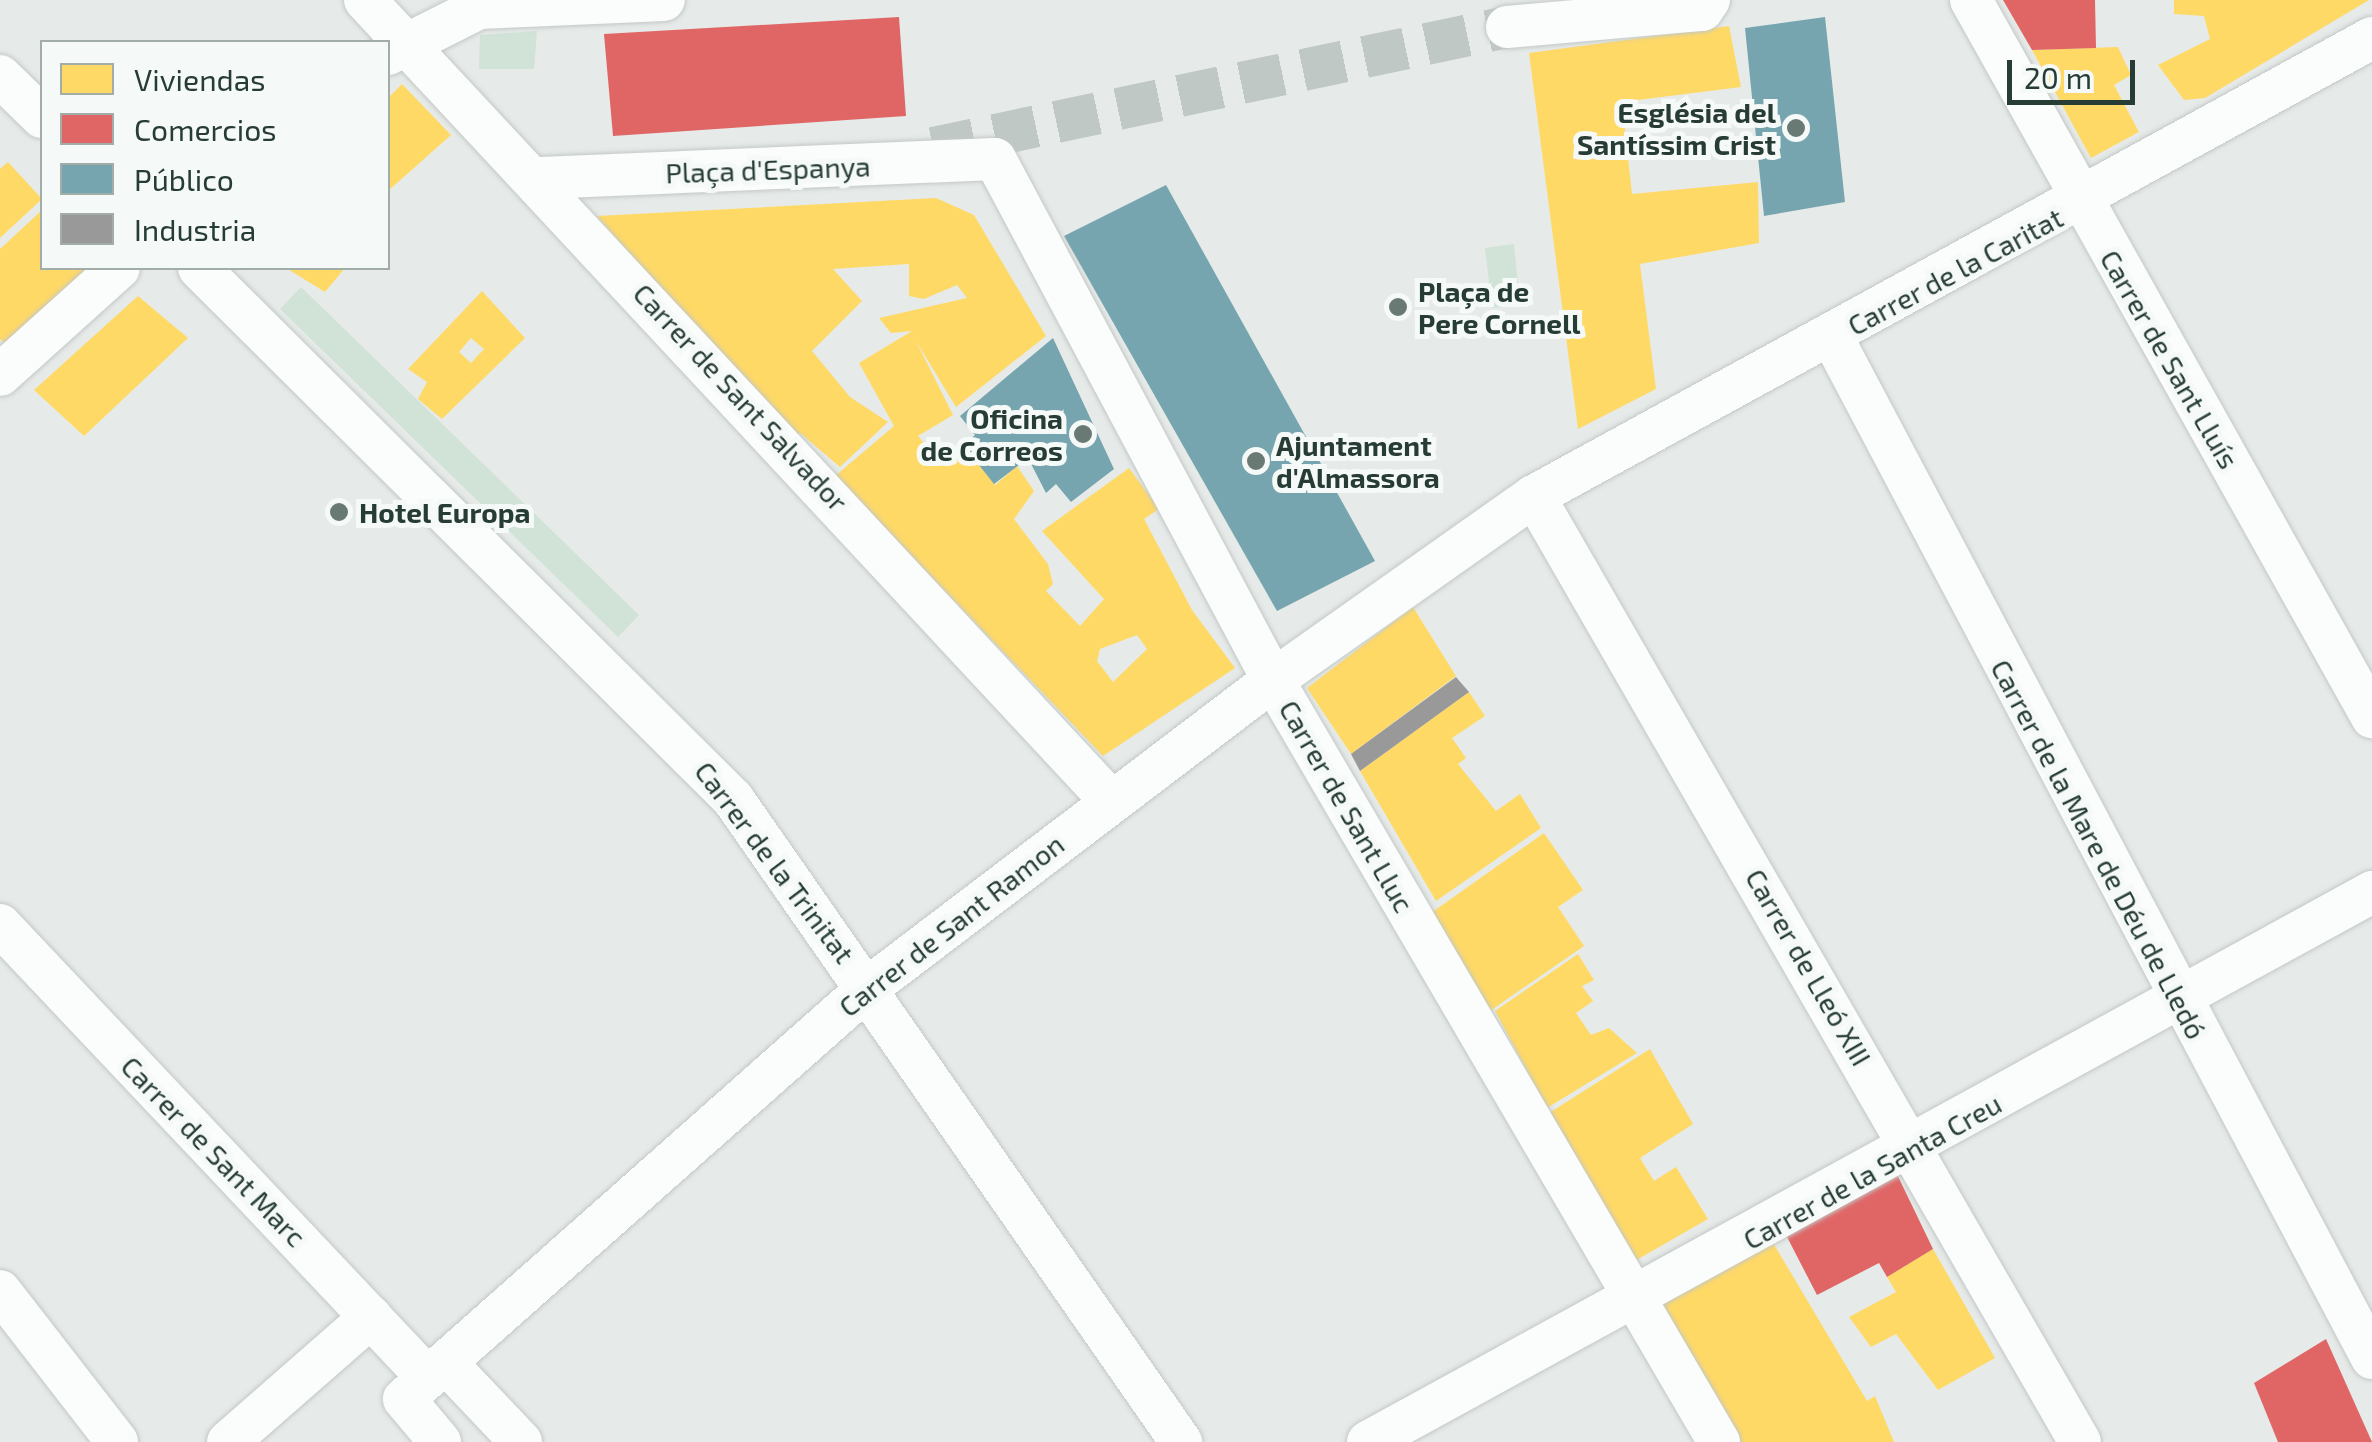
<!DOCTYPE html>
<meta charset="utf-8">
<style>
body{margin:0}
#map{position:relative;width:2372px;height:1442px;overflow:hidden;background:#e6ebe9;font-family:"Exo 2",sans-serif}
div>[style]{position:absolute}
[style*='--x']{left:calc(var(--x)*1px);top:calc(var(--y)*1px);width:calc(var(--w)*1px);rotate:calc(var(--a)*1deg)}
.green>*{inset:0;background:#d1e2d6}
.homes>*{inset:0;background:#ffd966}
.shops>*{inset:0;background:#e06666}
.public>*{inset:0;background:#76a5af}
.industry>*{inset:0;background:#999}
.minor-tunnel>*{height:42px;margin-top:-21px;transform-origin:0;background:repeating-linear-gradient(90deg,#c0c8c5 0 42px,transparent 0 63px)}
.roads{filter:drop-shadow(0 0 2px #c3c8c6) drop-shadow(0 0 2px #c3c8c6)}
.minor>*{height:42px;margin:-21px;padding:0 21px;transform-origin:21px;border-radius:21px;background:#fbfcfc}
.dots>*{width:28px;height:28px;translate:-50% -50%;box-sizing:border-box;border:5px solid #f5f9f7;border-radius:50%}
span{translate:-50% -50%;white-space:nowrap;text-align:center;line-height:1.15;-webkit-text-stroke:10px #f5f9f7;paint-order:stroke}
.poi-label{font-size:28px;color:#263c35;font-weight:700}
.right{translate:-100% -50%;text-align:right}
.left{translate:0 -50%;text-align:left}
.street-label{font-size:28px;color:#263c35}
.legend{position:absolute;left:40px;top:40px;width:350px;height:230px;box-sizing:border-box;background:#f5f9f7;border:2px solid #a2ada9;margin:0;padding:12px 18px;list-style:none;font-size:30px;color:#263c35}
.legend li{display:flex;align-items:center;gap:20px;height:50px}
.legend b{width:50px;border:2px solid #a2ada9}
.scale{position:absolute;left:2007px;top:60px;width:128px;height:45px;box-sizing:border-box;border:5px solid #263c35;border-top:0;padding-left:12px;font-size:30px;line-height:35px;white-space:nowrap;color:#263c35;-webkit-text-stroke:8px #f5f9f7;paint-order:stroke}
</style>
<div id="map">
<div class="green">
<div style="clip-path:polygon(537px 31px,534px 69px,479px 69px,480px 35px)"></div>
<div style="clip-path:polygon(1514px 244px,1520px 305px,1492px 308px,1485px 248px)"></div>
<div style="clip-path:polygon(301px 287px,639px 615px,618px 637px,280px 309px)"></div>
</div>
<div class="homes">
<div style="clip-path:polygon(2174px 0,2369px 0,2205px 98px,2184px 100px,2158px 65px,2210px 39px,2204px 16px,2174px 14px)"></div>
<div style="clip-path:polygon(1729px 26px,1741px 87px,1622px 102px,1632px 194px,1758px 182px,1759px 243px,1640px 264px,1656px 389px,1578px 429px,1529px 53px)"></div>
<div style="clip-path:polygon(2118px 47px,2131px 75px,2114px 85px,2139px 132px,2091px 158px,2032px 50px)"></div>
<div style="clip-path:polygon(402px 84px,451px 135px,388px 191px,388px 98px)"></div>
<div style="clip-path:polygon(8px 162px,42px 199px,0 238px,0 169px)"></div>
<div style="clip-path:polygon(evenodd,936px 198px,974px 215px,1046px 336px,956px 407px,916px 341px,953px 415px,918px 436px,940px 462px,963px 445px,995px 485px,1017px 466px,1034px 491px,1014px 519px,1048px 564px,1053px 584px,1046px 591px,1080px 626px,1104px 599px,1042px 531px,1129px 468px,1159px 509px,1144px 519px,1192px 610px,1235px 668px,1103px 756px,835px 476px,894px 426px,859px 363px,912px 331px,891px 333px,879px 318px,967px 298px,957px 285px,924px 299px,909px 296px,909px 264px,833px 269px,862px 301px,812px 351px,850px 397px,888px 422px,840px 467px,800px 433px,792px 439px,597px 216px,936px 198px,1137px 635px,1147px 649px,1113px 682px,1097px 661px,1100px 649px,1137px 635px)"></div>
<div style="clip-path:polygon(42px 210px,42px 268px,93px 268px,8px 346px,0 339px,0 249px)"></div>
<div style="clip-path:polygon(286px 268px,345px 268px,325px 292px)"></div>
<div style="clip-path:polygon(evenodd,482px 291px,525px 338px,442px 419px,418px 399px,427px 382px,408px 369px,482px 291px,471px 338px,484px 349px,471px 363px,459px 352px,471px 338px)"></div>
<div style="clip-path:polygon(138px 296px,188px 338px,84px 436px,34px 390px)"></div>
<div style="clip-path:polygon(1413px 607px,1456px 676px,1351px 754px,1307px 688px)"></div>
<div style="clip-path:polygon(1469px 692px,1485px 716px,1452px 738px,1466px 758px,1458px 764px,1496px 811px,1520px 794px,1541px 828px,1436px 901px,1360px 771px)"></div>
<div style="clip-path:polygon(1544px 833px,1583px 890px,1558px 907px,1584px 946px,1490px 1011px,1431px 913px)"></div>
<div style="clip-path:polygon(1578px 954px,1594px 980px,1582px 986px,1593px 1001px,1576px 1013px,1591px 1035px,1609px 1028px,1637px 1053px,1547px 1108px,1495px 1011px)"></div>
<div style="clip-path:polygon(1650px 1049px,1693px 1124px,1640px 1158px,1654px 1181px,1676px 1167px,1708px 1219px,1633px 1262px,1549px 1113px)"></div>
<div style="clip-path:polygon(1769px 1236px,1867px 1401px,1875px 1396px,1894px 1442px,1739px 1442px,1648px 1302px)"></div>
<div style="clip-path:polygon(1933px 1249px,1995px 1358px,1938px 1390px,1896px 1334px,1871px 1347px,1849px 1317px,1896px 1292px,1887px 1277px)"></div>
</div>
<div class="shops">
<div style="clip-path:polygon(2003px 0,2095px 0,2096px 48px,2032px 50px)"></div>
<div style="clip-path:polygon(899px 17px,906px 116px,613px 136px,604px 34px)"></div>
<div style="clip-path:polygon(1894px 1168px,1933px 1249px,1887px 1277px,1879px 1263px,1817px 1295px,1786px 1235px)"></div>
<div style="clip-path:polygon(2326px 1339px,2372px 1442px,2278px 1442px,2254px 1383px)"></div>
</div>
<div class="public">
<div style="clip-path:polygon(1825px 17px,1845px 202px,1764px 216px,1745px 28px)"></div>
<div style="clip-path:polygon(1166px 185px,1375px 561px,1277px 611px,1064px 236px)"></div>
<div style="clip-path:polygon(1053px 338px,1114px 469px,1071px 502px,1056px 484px,1046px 493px,1028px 458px,994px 484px,963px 445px,975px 435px,960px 416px)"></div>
</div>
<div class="industry">
<div style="clip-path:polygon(1456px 677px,1469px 692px,1360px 771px,1351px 754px)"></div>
</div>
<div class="minor-tunnel">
<div style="--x:933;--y:148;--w:587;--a:-11.9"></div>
</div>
<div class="roads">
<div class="minor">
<div style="--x:365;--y:0;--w:1093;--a:47.04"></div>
<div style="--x:1971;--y:0;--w:822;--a:60.78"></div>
<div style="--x:1507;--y:27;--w:196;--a:-5"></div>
<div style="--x:1702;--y:10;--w:12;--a:-55"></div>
<div style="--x:388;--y:54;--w:102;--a:-26.8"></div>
<div style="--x:479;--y:8;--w:185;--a:-2.5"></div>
<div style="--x:0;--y:76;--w:59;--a:44.3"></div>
<div style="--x:540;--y:178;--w:455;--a:-2.4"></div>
<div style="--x:995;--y:159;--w:591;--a:61.92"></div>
<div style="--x:1273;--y:680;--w:883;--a:59.66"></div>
<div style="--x:199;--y:268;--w:753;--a:44.84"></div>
<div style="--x:733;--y:799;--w:784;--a:55.13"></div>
<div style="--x:1832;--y:337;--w:1155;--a:62.13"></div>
<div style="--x:0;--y:375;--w:160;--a:-42"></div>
<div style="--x:1534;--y:496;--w:1092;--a:60.01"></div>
<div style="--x:0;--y:925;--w:623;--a:46.63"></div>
<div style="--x:0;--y:1291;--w:191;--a:52.2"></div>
<div style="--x:446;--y:1363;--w:109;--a:46.5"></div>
<div style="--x:228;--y:1442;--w:190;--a:-41.2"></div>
<div style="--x:440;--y:1442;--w:56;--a:-129.9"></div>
<div style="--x:404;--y:1399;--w:621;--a:-41.54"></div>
<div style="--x:869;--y:987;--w:507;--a:-37.23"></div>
<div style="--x:1273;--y:680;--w:319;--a:-35.2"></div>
<div style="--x:1534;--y:496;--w:955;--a:-28.66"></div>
<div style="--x:1368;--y:1442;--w:1145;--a:-28.71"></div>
</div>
</div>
<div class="dots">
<div style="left:1796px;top:128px;background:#697974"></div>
<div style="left:1398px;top:307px;background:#697974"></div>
<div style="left:1083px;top:434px;background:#697974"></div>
<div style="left:1256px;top:461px;background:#697974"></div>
<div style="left:339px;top:512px;background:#697974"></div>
</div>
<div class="poi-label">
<span class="right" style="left:1776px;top:128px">Església del<br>Santíssim Crist</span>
<span class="left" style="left:1418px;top:307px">Plaça de<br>Pere Cornell</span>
<span class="right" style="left:1063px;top:434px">Oficina<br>de Correos</span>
<span class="left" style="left:1276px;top:461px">Ajuntament<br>d'Almassora</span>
<span class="left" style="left:359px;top:512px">Hotel Europa</span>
</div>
<div class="street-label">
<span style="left:768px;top:169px;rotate:-2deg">Plaça d'Espanya</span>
<span style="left:1955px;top:271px;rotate:-28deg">Carrer de la Caritat</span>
<span style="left:2170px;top:359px;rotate:60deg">Carrer de Sant Lluís</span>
<span style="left:741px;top:397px;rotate:47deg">Carrer de Sant Salvador</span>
<span style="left:1347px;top:806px;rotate:60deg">Carrer de Sant Lluc</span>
<span style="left:2099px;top:849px;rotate:62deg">Carrer de la Mare de Déu de Lledó</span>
<span style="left:775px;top:862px;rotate:53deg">Carrer de la Trinitat</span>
<span style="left:951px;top:925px;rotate:-38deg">Carrer de Sant Ramon</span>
<span style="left:1809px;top:967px;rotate:60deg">Carrer de Lleó XIII</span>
<span style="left:214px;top:1151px;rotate:46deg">Carrer de Sant Marc</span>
<span style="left:1872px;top:1171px;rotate:-29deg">Carrer de la Santa Creu</span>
</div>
<ul class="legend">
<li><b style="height:28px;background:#ffd966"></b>Viviendas</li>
<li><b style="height:28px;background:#e06666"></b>Comercios</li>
<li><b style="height:28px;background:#76a5af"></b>Público</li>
<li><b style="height:28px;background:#999"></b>Industria</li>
</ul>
<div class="scale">20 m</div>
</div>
